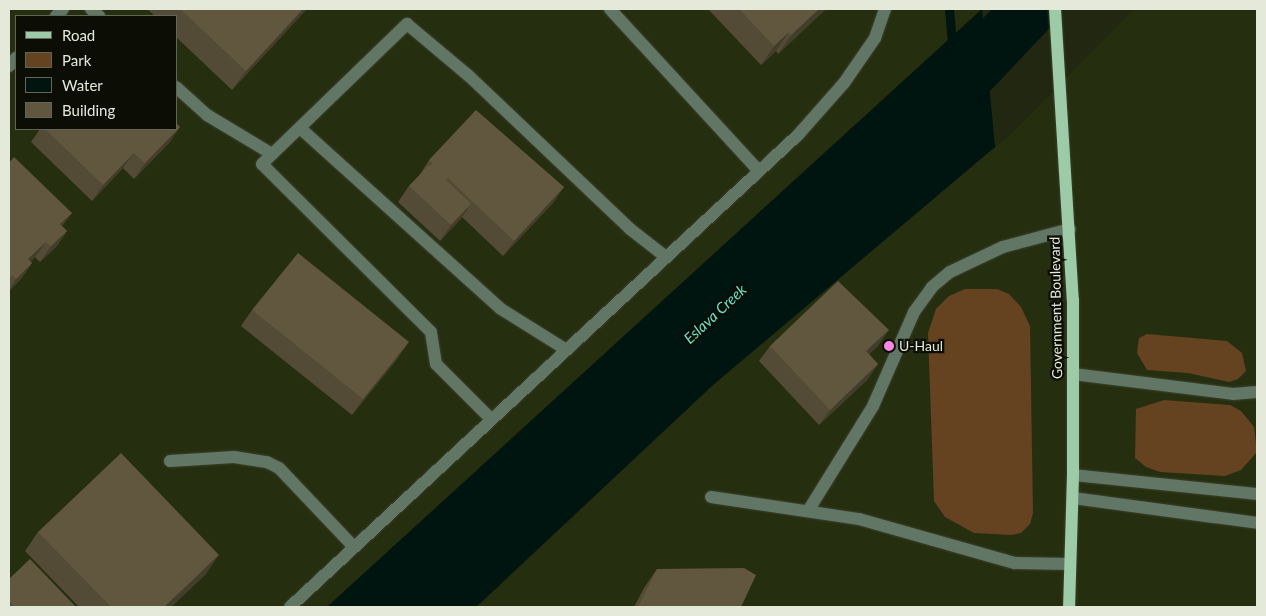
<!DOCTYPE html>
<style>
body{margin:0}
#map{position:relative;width:1266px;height:616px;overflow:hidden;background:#212710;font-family:Lato,sans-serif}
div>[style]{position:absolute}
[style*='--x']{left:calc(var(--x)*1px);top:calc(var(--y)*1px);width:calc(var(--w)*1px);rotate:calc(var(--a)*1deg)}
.built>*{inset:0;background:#262e10}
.green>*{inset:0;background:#654220}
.water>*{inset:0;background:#001410}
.stream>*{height:9px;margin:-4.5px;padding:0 4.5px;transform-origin:4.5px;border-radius:4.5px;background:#001410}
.river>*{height:55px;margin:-27.5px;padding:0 27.5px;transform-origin:27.5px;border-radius:27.5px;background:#001410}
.roads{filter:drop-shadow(0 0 1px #3c422c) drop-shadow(0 0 1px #3c422c)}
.minor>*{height:12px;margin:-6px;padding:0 6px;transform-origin:6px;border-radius:6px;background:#617665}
.major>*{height:12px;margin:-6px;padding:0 6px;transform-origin:6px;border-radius:6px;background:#9dcaa7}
.wall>*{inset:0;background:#534b35}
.shaded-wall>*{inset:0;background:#433d2b}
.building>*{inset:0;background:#60573e}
.dots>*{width:14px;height:14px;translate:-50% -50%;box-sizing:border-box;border:2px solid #0c0e05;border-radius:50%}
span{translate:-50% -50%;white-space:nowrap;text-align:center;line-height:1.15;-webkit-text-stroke:4.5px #0c0e05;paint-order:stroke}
.street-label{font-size:14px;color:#e4e9da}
.poi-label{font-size:14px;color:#e4e9da}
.left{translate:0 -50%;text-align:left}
.water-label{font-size:15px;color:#6be1cd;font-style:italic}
.frame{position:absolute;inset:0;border:10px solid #e4e9da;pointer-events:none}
.legend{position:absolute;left:15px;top:15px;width:162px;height:115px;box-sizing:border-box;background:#0c0e05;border:1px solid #62665a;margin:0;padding:6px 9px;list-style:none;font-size:15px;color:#e4e9da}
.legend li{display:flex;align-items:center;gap:10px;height:25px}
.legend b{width:25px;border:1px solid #62665a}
</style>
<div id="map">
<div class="built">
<div style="clip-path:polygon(evenodd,9px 9px,982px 9px,327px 607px,9px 607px,9px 9px,16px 16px,176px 16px,176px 129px,16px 129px,16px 16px)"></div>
<div style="clip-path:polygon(1134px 9px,1257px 9px,1257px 607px,477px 607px,713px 385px,860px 255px,1008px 137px)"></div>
</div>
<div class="green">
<div style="clip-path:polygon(965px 289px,997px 289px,1009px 294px,1021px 307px,1030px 326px,1033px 513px,1030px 524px,1021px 533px,1011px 535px,974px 533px,945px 517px,934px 501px,928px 333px,936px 309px,949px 296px)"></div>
<div style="clip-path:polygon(1147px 334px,1227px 341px,1242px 353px,1246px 371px,1238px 379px,1229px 382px,1188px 373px,1147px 370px,1137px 353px,1139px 338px)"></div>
<div style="clip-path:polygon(1164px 400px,1230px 405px,1241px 411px,1254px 427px,1257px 452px,1241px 470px,1225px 476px,1160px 472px,1146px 467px,1135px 458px,1136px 409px)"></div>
</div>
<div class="water">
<div style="clip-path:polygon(982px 9px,995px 147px,713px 385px,476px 607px,327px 607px)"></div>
</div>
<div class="stream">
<div style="--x:949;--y:9;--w:37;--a:85"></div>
</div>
<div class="river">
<div style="--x:935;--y:108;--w:137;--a:-46.5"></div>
</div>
<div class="roads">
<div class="minor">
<div style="--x:91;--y:9;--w:11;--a:41"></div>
<div style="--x:610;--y:9;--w:220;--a:47.4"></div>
<div style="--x:56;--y:16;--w:10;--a:-45"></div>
<div style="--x:9;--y:66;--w:11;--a:-49"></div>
<div style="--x:176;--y:87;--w:42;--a:42.1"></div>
<div style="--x:207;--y:115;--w:76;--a:31"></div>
<div style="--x:300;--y:128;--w:270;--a:42"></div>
<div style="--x:501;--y:309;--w:75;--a:32"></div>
<div style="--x:1073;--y:374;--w:161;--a:7.1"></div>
<div style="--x:1233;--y:394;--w:24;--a:-5"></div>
<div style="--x:490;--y:418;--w:76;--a:-135"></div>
<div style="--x:436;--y:364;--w:32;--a:-99"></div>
<div style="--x:431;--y:332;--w:238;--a:-135.2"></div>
<div style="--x:262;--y:164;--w:202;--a:-44"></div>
<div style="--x:407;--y:24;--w:81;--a:40"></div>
<div style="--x:469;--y:76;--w:222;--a:43.5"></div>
<div style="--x:630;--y:229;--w:46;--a:37.9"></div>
<div style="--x:170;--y:461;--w:64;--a:-3.6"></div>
<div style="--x:234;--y:457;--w:33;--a:9"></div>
<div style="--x:267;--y:462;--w:13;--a:27"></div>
<div style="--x:279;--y:468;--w:109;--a:46.5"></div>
<div style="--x:1073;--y:475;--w:185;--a:5.9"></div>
<div style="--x:711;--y:497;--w:150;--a:8.5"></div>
<div style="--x:859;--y:519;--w:162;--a:15.8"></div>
<div style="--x:1015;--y:563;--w:55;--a:1"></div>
<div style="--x:1073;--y:498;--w:186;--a:7.7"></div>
<div style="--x:808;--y:511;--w:123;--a:-58.2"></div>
<div style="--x:873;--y:406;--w:103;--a:-66.4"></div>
<div style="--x:914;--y:312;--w:31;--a:-54"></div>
<div style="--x:932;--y:287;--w:23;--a:-40"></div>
<div style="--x:950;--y:272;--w:59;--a:-25.3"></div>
<div style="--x:1003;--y:247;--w:69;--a:-15"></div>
<div style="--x:290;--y:607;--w:693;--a:-42.9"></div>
<div style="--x:798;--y:135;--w:69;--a:-48.5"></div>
<div style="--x:844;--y:83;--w:55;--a:-55.4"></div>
<div style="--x:875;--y:38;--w:31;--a:-71"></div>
</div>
<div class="major">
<div style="--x:1055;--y:9;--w:292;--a:86.5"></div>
<div style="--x:1073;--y:300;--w:175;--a:90"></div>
<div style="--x:1073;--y:475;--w:132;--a:91.7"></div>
</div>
</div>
<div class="wall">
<div style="clip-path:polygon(147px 9px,307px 9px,232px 90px,176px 37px,176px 16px,155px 16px)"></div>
<div style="clip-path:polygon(708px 9px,826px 9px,778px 54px,776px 51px,761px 65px)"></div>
<div style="clip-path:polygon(180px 127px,169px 143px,134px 179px,123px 168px,92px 201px,31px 142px,40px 129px,176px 129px)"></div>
<div style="clip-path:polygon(429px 160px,564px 187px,553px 203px,503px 256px,462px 217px,440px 241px,398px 202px,409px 186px,419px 176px)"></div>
<div style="clip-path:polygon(9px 163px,72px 213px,62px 226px,67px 231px,56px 247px,40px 262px,35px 257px,30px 262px,32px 263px,21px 279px,9px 291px)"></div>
<div style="clip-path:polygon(252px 310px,398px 358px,352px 415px,241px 326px)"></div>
<div style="clip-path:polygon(770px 346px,878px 346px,869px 354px,878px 364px,867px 380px,819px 425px,759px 361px)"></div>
<div style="clip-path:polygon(38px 532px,206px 574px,171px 607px,79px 607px,25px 551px)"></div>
<div style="clip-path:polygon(657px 569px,741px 607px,634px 607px,644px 588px)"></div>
<div style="clip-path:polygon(9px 579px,76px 607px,9px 607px)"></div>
</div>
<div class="shaded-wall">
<div style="clip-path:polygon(303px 9px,307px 9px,232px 90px,246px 71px)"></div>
<div style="clip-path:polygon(819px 9px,826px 9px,778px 54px,791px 35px)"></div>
<div style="clip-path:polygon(789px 32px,776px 51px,761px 65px,774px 46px)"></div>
<div style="clip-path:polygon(180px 127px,169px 143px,134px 179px,145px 163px)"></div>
<div style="clip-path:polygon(134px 153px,123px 168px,92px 201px,103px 185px)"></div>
<div style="clip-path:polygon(564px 187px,553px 203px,503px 256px,514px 241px)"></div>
<div style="clip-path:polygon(471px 204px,460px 220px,440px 241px,451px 225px)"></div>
<div style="clip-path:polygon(72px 213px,60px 228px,60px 224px)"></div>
<div style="clip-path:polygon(67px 231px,56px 247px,40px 262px,51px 246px)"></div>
<div style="clip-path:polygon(46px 242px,35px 257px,17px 274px,28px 259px)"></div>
<div style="clip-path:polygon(32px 263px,21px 279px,9px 291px,9px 290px,16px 279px)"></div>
<div style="clip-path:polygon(889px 330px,878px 346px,855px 367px,866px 351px)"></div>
<div style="clip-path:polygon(409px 342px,398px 358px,352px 415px,363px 399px)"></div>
<div style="clip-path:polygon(878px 364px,867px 380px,819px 425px,830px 410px)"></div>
<div style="clip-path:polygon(219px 555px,206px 574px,171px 607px,164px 607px)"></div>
</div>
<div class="building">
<div style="clip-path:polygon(180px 9px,303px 9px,246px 71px)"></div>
<div style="clip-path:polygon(739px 9px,819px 9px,791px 35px,789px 32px,774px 46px)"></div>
<div style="clip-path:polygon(476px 110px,564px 187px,514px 241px,448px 178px,446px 180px,471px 204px,451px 225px,409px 186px,428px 166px,433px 164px,429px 160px)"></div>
<div style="clip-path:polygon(176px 123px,180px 127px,145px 163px,134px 153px,103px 185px,45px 129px,176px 129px)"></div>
<div style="clip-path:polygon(14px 157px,72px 213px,60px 224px,67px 231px,51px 246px,46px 242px,28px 259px,32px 263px,16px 279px,13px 275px,9px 279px,9px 163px)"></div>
<div style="clip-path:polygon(298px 253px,409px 342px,363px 399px,252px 310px)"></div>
<div style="clip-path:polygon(838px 281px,889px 330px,866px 351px,878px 364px,830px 410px,770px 346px)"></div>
<div style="clip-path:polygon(121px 453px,219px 555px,164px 607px,111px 607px,38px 532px)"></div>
<div style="clip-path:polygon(30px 559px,76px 607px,14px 607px,9px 601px,9px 579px)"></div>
<div style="clip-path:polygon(744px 568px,756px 575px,741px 607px,638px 607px,657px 569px)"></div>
</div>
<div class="dots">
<div style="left:889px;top:346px;background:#fb87e5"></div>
</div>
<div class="street-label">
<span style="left:1056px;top:308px;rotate:-91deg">Government Boulevard</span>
</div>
<div class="poi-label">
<span class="left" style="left:899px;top:346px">U-Haul</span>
</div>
<div class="water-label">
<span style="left:715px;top:314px;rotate:-43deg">Eslava Creek</span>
</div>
<div class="frame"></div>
<ul class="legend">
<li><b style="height:6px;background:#9dcaa7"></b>Road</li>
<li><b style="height:14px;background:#654220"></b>Park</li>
<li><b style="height:14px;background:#001410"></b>Water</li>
<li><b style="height:14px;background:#60573e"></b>Building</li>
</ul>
</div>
